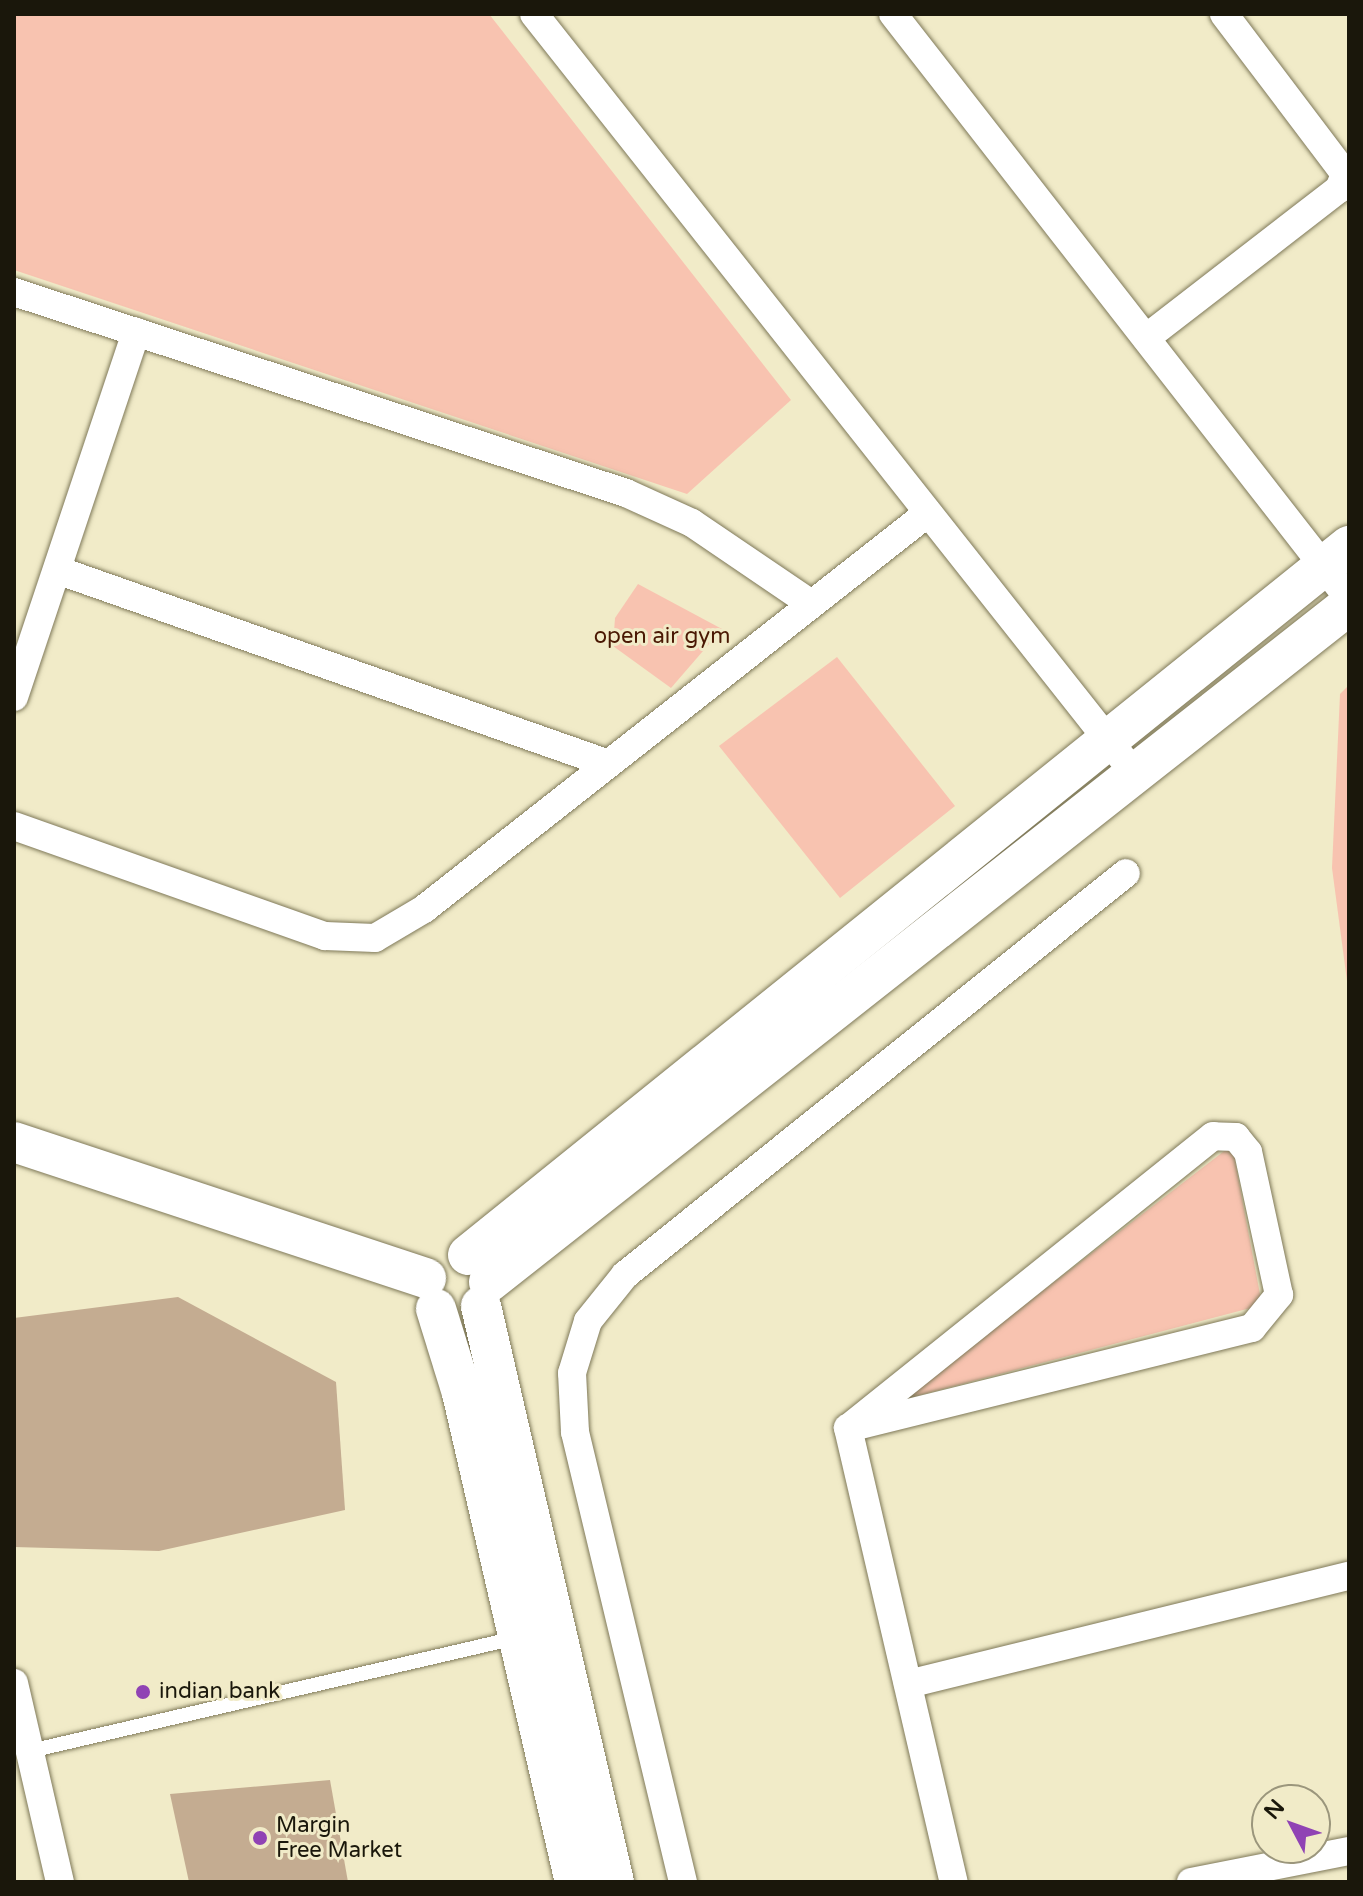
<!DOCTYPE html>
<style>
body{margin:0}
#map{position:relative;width:1363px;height:1896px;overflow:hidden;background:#f1ebc8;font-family:"Varela Round",sans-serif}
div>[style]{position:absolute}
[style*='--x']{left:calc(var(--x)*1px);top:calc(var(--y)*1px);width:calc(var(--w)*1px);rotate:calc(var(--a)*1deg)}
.green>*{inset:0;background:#f8c3b0}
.building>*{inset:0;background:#c4ac91}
.roads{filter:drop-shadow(0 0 2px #7f7959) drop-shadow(0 0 2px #7f7959)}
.lane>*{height:14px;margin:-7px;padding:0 7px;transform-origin:7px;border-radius:7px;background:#fff}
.street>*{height:28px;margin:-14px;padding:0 14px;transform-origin:14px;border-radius:14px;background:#fff}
.secondary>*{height:40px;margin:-20px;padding:0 20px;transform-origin:20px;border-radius:20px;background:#fff}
.dots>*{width:22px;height:22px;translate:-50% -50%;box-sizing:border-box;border:4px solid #f1ebc8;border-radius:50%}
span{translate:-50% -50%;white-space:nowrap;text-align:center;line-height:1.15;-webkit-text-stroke:6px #f1ebc8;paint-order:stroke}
.park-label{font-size:22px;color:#4a1803}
.poi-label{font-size:22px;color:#1a170b}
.left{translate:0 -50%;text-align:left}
.frame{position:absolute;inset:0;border:16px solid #1a170b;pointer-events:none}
.north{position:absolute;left:1251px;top:1784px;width:80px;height:80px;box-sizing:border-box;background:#f1ebc8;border:2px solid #9b967c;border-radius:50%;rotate:311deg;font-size:22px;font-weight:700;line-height:32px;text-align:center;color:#1a170b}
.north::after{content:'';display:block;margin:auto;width:28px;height:36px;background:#9043b4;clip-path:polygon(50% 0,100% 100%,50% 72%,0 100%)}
</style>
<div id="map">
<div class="green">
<div style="clip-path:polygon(14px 14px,489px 14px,791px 400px,687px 494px,14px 270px)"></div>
<div style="clip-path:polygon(638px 584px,722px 629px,671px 688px,613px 646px,615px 618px)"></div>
<div style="clip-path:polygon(837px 657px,955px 806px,840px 898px,719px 746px)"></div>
<div style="clip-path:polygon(1349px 685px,1349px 996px,1332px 868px,1340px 694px)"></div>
<div style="clip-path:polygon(1232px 1145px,1262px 1305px,901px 1400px)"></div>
</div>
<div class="building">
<div style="clip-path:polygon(178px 1297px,336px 1382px,345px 1510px,159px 1551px,14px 1547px,14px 1318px)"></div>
<div style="clip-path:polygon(330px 1780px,348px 1882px,189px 1882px,170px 1794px)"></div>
</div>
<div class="roads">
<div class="lane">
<div style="--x:30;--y:1751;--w:500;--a:-13.1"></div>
</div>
<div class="street">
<div style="--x:534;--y:14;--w:968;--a:51.67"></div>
<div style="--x:893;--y:14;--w:742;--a:52.06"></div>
<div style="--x:14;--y:292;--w:644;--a:18.18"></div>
<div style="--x:626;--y:493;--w:72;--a:24.4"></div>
<div style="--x:692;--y:523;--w:144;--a:34.2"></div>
<div style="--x:1146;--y:338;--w:244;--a:-37.7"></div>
<div style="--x:1339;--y:189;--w:16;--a:-68"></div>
<div style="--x:1345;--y:174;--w:201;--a:-127.1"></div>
<div style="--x:57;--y:570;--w:582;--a:19.37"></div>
<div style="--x:14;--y:697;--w:385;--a:-71.5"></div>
<div style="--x:14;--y:826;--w:330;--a:19.5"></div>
<div style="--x:325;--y:936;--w:50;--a:2.3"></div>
<div style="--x:375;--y:938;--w:57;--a:-30.6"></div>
<div style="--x:424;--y:909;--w:641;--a:-38.16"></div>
<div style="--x:848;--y:1428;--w:416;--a:-13.9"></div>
<div style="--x:1252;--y:1328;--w:43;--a:-50.7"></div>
<div style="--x:1279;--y:1295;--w:146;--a:-102.2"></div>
<div style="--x:1248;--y:1152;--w:19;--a:-129"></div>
<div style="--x:1236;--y:1137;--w:23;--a:-178"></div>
<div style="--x:1213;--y:1136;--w:467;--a:141.3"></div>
<div style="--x:848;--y:1428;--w:466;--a:76.9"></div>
<div style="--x:14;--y:1683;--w:204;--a:77"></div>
<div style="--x:908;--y:1684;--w:454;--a:-13.8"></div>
<div style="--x:683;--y:1882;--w:463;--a:-103.5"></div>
<div style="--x:575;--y:1432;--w:59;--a:-92.9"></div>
<div style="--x:572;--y:1373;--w:54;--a:-72.9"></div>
<div style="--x:588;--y:1321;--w:59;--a:-51.2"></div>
<div style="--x:625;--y:1275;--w:642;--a:-38.74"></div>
<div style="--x:1191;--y:1882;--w:161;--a:-11.1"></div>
</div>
<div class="secondary">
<div style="--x:14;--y:1142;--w:434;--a:18.3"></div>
<div style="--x:468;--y:1255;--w:1131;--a:-38.83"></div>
<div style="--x:489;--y:1282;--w:1094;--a:-38.21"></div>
<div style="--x:481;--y:1306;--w:591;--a:77"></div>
<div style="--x:436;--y:1309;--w:88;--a:72.8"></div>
<div style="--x:462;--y:1393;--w:502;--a:76.99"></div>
</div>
</div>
<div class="dots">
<div style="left:143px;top:1692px;background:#9043b4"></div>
<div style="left:260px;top:1838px;background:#9043b4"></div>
</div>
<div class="park-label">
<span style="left:662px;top:637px">open air gym</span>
</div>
<div class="poi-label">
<span class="left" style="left:159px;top:1692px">indian bank</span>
<span class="left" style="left:276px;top:1838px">Margin<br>Free Market</span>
</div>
<div class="frame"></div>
<div class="north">N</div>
</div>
